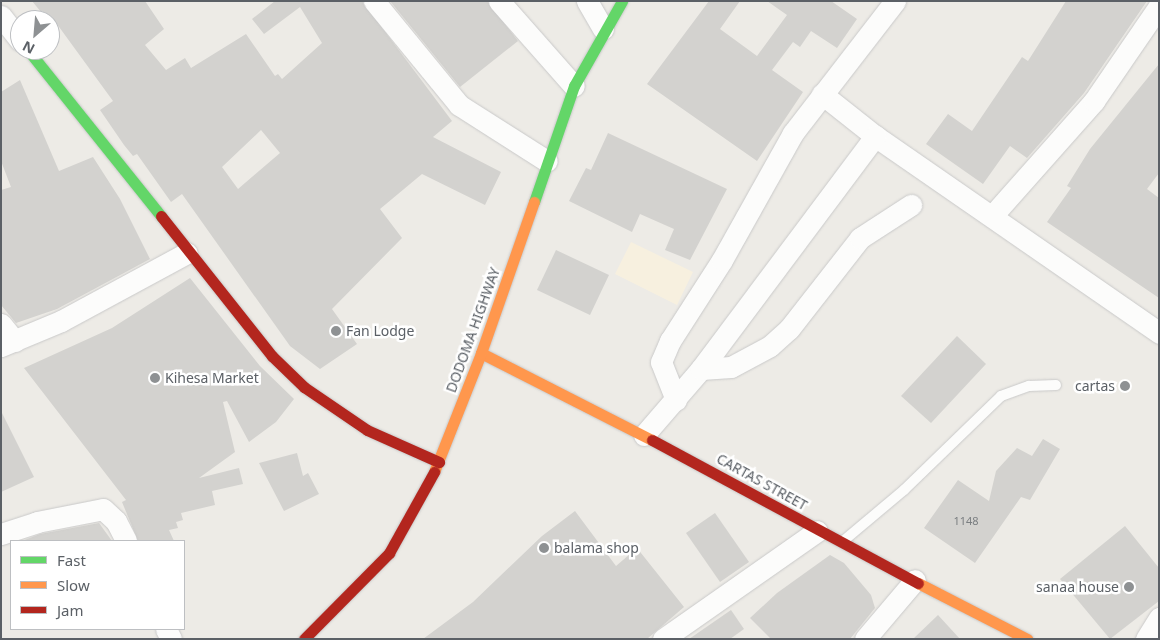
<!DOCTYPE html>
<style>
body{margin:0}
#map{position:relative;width:1160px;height:640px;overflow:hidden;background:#edebe6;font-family:"Noto Sans",sans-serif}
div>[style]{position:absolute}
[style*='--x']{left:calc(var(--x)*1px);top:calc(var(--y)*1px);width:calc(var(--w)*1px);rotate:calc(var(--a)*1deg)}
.commercial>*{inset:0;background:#f7f0df}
.building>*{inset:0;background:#d3d2cf}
.roads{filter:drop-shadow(0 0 1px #c9c9c9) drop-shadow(0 0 1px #c9c9c9)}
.lane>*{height:10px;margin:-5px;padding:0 5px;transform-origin:5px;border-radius:5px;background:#fcfcfb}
.street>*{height:21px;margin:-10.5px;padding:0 10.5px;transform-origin:10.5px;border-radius:10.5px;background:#fcfcfb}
.fast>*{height:11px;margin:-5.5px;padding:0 5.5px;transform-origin:5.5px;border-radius:5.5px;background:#63d668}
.slow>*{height:11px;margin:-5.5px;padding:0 5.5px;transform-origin:5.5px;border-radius:5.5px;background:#ff974d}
.jam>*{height:11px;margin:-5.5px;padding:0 5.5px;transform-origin:5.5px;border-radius:5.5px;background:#b3261e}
.dots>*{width:14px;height:14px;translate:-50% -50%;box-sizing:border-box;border:2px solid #fff;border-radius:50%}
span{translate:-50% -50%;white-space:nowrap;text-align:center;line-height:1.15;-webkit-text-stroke:5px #fff;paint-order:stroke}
.number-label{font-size:11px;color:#7a7e81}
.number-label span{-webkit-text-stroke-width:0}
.street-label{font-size:14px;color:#5b6066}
.poi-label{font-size:14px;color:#5b6066}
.left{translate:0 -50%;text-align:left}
.right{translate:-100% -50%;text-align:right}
.frame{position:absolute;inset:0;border:2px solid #5b6066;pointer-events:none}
.legend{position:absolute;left:10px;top:540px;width:175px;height:90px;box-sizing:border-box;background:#fff;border:1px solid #bdbfc2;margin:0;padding:6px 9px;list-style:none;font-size:15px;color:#5b6066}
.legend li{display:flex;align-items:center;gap:10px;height:25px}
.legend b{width:25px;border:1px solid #bdbfc2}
.north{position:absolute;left:10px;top:10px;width:50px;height:50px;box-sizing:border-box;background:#fff;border:1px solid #bdbfc2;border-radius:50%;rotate:207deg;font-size:14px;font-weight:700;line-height:20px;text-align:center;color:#5b6066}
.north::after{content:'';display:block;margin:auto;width:18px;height:22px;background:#8e9193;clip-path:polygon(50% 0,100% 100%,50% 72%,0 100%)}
</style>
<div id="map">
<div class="commercial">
<div style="clip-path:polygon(631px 242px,693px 272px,677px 305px,615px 274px)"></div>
</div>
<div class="building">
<div style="clip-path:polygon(evenodd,32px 1px,145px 1px,164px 29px,145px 45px,166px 70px,185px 58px,191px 68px,246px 34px,275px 76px,278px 74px,282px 79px,322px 43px,300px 7px,264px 34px,252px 19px,275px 1px,362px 1px,452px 121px,433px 137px,501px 172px,485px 205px,422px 174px,380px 209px,402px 238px,332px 309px,357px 344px,320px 369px,290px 346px,182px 194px,171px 202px,137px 154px,133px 156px,124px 145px,100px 110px,113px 101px,54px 20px,50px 23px,32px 1px,261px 130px,280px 153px,238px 189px,222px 167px,261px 130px)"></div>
<div style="clip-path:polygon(390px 1px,487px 1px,518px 41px,460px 87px)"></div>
<div style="clip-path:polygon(709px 1px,740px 1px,720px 29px,757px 56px,787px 15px,767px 1px,831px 1px,857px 19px,837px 48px,811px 31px,800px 47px,793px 42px,772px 70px,803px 92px,757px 161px,647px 84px)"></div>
<div style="clip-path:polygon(1066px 1px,1147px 1px,1084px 93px,1027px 158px,1010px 146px,983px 184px,926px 144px,948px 114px,972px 131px,1022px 57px,1028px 61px)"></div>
<div style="clip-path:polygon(1159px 64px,1159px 173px,1147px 189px,1159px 198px,1159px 298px,1047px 222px,1071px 188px,1067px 186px,1090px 149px)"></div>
<div style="clip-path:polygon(20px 80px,59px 171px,93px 157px,120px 199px,150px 259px,57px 309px,16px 323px,1px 305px,1px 190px,11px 187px,1px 161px,1px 92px)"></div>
<div style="clip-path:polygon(608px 133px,727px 189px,690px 260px,665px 250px,674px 229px,640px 214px,632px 232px,569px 201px,586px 168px,591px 170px)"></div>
<div style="clip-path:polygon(556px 250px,609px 275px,590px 315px,537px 290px)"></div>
<div style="clip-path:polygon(190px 278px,260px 366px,294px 399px,276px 422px,249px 442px,227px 401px,223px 402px,235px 452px,199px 478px,239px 468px,243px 484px,212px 491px,215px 505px,181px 513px,183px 520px,176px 522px,178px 528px,169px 530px,174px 541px,138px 541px,122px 502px,126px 500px,24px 368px,112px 328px)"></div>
<div style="clip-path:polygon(957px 336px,986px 364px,931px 423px,901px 396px)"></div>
<div style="clip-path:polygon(1px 411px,34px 477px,1px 492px)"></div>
<div style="clip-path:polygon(1043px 439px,1060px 449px,1030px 500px,1021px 497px,975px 563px,924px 528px,958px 480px,989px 501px,996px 471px,1017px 448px,1032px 456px)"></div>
<div style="clip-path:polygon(297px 453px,303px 476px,308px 473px,319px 494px,284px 511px,259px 463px)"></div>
<div style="clip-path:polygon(575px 511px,616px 566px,637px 548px,684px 607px,647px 639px,423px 639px,473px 602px,542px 536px)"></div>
<div style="clip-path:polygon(715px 513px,749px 562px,720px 582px,686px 533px)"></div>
<div style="clip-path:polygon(99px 523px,112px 541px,22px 541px,40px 534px)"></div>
<div style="clip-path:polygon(1125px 526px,1159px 568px,1159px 601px,1110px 639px,1060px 579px)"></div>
<div style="clip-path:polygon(830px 555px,844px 563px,871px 595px,875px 608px,850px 639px,771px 639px,750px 618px,777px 593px)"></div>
<div style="clip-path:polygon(731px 610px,744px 629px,730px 639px,689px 639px)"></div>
<div style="clip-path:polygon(938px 615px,960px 639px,913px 639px)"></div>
</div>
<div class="roads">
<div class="lane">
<div style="--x:842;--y:542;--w:81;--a:-40"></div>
<div style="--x:904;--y:490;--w:135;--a:-44.1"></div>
<div style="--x:1001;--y:396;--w:30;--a:-20"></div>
<div style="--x:1029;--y:386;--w:27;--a:-2"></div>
</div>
<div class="street">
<div style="--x:374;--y:1;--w:134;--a:50.7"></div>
<div style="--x:459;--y:105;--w:104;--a:32.5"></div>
<div style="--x:499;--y:1;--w:113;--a:48.6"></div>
<div style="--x:587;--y:1;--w:32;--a:60"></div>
<div style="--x:1;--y:16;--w:31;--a:52"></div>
<div style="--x:822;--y:94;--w:68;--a:38.4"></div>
<div style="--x:875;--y:136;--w:346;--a:34.7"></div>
<div style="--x:992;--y:216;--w:154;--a:-48.4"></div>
<div style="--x:1094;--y:101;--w:115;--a:-55.6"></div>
<div style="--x:1;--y:324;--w:22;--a:51"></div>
<div style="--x:1;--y:346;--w:65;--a:-22.6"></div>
<div style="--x:61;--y:321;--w:143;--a:-28.4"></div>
<div style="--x:701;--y:369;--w:30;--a:-4"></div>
<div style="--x:731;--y:367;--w:44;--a:-28.3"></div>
<div style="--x:770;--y:346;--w:25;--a:-42"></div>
<div style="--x:789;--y:329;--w:115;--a:-52"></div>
<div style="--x:860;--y:238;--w:61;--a:-32.9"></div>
<div style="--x:676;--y:400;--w:41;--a:-111.5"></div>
<div style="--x:661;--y:362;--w:23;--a:-67"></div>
<div style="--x:670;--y:341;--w:96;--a:-57.3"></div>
<div style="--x:722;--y:260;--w:145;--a:-60.8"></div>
<div style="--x:793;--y:133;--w:167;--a:-52.3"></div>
<div style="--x:644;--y:435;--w:87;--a:-49.2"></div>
<div style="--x:701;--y:369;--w:291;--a:-53.2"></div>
<div style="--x:1;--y:534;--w:38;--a:-18"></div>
<div style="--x:37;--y:522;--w:67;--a:-11.1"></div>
<div style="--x:103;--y:509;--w:18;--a:43"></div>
<div style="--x:116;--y:521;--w:22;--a:63"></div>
<div style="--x:166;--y:629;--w:11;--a:63"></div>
<div style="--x:663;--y:639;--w:188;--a:-35"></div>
<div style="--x:865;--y:639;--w:77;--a:-49.7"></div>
<div style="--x:1146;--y:639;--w:25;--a:-58"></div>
</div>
<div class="fast">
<div style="--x:28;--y:50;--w:213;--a:51.3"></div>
<div style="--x:534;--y:202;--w:123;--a:-71"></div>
<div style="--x:574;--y:86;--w:98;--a:-60.5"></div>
</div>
<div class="slow">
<div style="--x:481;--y:353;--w:192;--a:27"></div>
<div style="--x:434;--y:472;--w:128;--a:-68.4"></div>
<div style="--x:481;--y:353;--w:160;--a:-70.7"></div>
<div style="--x:918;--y:583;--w:123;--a:27.2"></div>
</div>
<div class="jam">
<div style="--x:161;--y:216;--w:179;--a:51.6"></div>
<div style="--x:272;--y:356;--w:45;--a:44.1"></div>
<div style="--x:304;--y:387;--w:76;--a:34.3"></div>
<div style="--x:367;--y:430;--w:79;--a:24"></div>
<div style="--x:652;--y:440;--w:302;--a:28.3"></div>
<div style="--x:304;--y:639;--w:121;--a:-45.3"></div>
<div style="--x:389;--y:553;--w:93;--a:-60.9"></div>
</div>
</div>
<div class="dots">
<div style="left:336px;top:331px;background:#8e9193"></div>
<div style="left:155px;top:378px;background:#8e9193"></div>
<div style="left:1125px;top:386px;background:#8e9193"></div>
<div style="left:544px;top:548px;background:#8e9193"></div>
<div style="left:1129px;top:587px;background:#8e9193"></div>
</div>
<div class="number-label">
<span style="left:966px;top:521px">1148</span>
</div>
<div class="street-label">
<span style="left:473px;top:330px;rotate:-70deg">DODOMA HIGHWAY</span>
<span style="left:762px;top:482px;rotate:29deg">CARTAS STREET</span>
</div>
<div class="poi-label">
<span class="left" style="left:346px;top:331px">Fan Lodge</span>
<span class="left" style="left:165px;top:378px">Kihesa Market</span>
<span class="right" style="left:1115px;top:386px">cartas</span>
<span class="left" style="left:554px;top:548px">balama shop</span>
<span class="right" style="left:1119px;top:587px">sanaa house</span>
</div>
<div class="frame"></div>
<ul class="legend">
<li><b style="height:6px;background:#63d668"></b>Fast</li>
<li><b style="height:6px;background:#ff974d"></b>Slow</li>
<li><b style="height:6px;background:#b3261e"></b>Jam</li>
</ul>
<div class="north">N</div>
</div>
